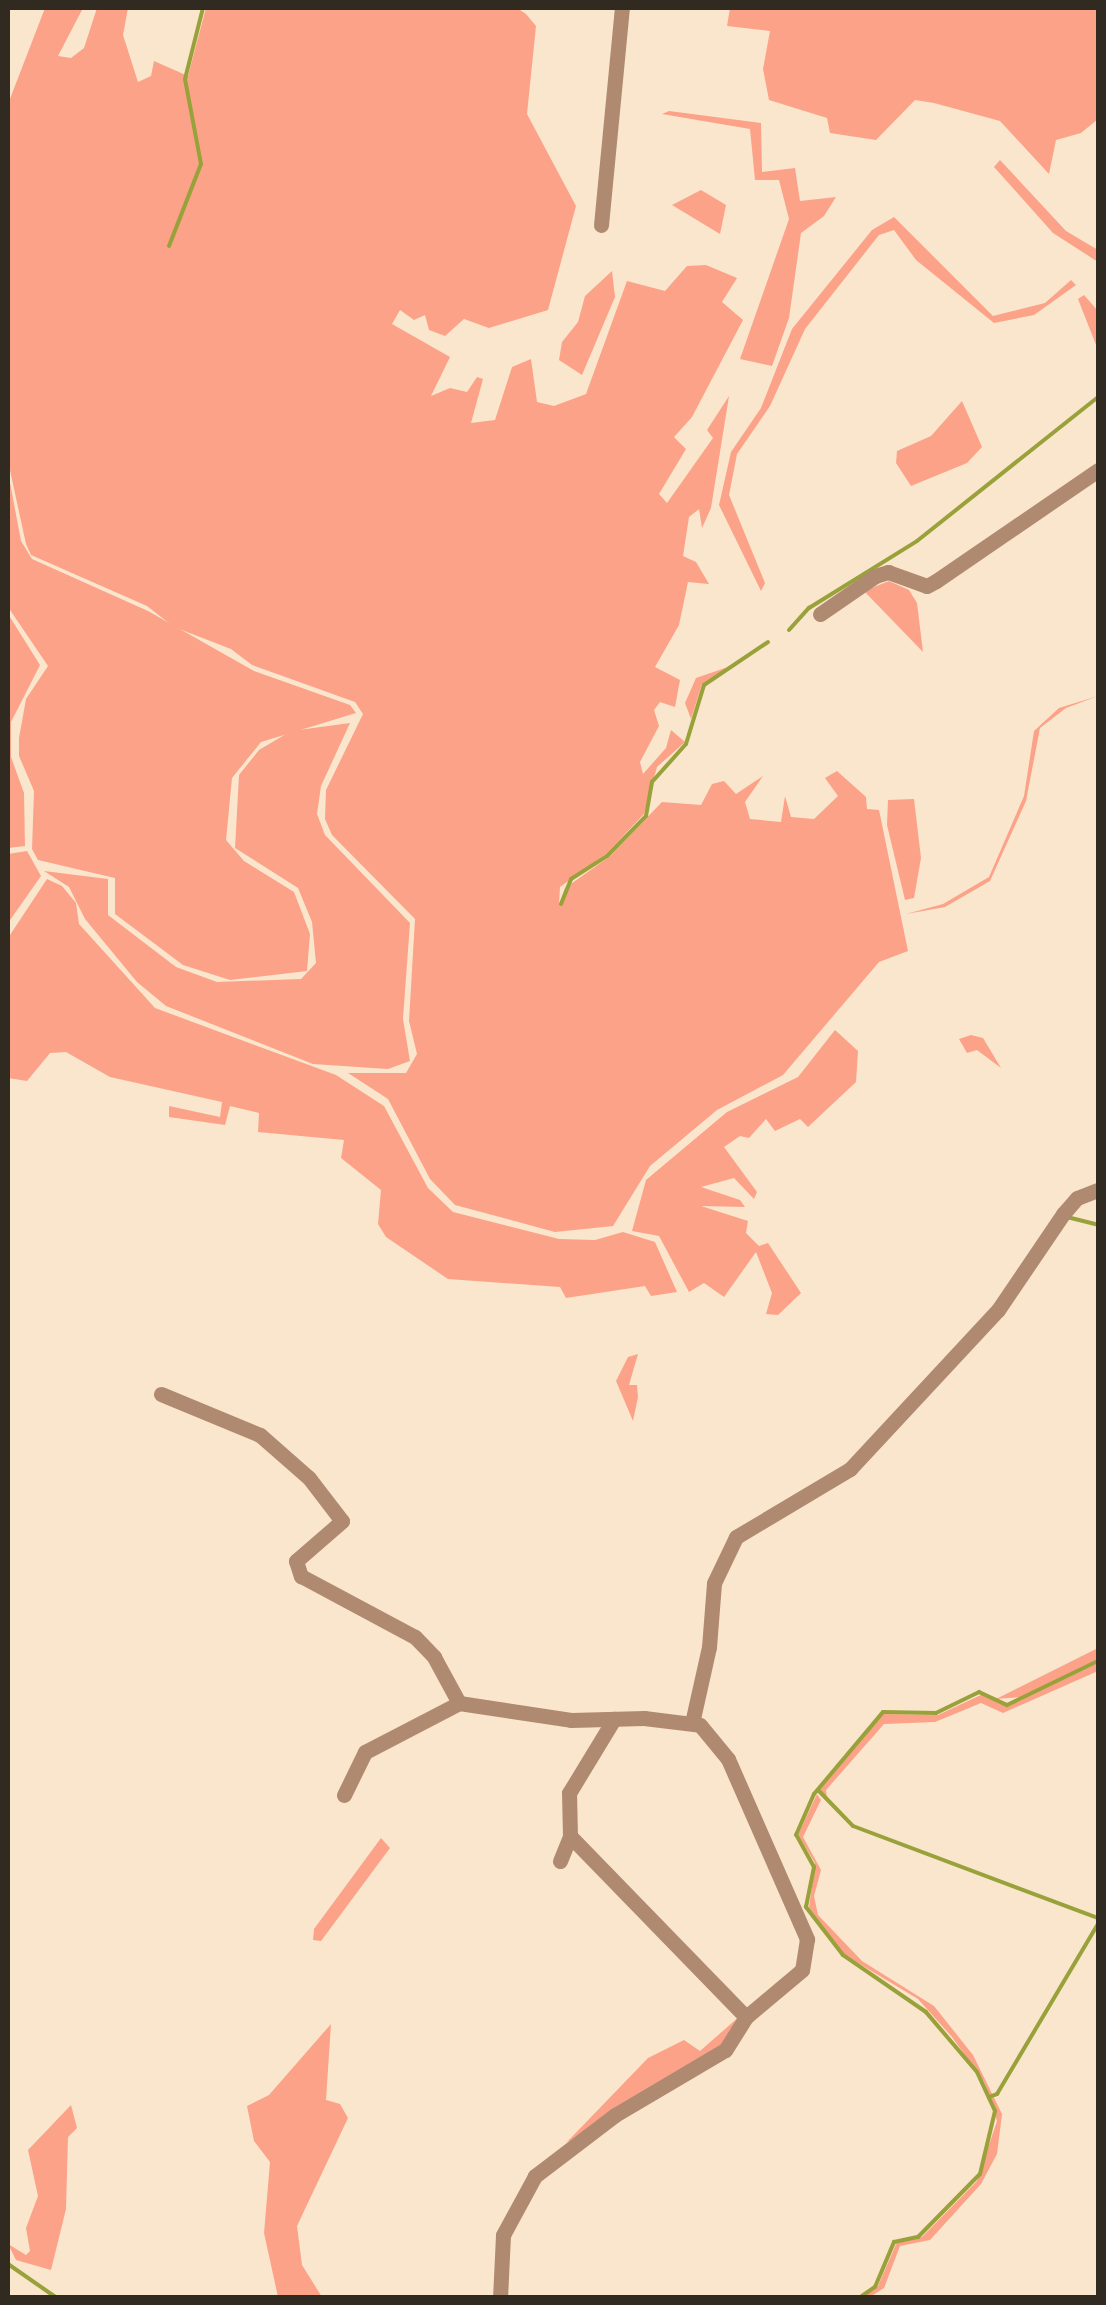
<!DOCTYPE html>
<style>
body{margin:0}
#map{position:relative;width:1106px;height:2305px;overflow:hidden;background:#fae6cc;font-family:"DejaVu Sans",sans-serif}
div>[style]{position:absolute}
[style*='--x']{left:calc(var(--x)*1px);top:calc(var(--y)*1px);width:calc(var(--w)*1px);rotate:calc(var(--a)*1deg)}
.green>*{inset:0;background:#fca289}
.stream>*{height:4px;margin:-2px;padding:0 2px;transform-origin:2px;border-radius:2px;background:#99a13a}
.minor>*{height:15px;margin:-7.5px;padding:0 7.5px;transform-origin:7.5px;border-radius:7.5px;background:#af8a71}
span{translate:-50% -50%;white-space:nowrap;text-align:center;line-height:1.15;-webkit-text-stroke:10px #fdf5eb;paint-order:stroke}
.frame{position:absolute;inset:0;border:10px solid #312a20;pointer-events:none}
</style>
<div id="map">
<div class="green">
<div style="clip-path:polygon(45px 8px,83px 8px,58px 56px,71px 58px,84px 48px,97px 8px,128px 8px,123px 35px,138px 82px,151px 76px,154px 61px,188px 76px,206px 8px,517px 8px,526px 14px,536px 26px,527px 114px,576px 206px,548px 310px,489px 328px,464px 319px,445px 336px,429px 330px,425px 315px,414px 320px,400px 310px,392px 324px,450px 357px,431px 396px,450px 388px,467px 392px,477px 377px,483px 379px,471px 423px,495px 420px,512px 367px,531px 359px,537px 402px,554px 406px,586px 394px,627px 281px,665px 291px,687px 266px,706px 265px,737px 278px,722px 302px,743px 320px,692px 417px,674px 437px,686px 449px,659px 494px,667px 503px,713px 438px,707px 430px,729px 396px,711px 508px,702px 528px,699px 509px,689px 517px,683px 556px,696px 562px,709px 584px,688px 582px,679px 625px,655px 667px,680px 680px,675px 707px,660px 702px,654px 710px,659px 726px,640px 762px,643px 774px,666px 748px,671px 730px,685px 742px,657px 767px,644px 814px,606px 854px,560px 887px,559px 905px,565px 888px,609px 857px,662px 802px,701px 805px,712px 784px,724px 781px,736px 794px,763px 776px,745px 802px,750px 819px,781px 822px,785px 796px,791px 817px,814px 819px,838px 796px,825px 778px,837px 771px,866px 797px,867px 809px,879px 810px,908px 951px,879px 962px,783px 1075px,717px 1110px,650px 1166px,613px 1226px,555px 1232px,455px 1205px,430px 1179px,388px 1099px,348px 1073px,406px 1073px,417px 1054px,409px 1021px,415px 919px,332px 835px,325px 819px,326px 790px,363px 714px,355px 702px,252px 665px,231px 649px,174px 627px,147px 606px,31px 555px,26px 544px,8px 461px,8px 104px)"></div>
<div style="clip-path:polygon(730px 8px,1098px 8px,1098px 119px,1081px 133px,1056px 140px,1049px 174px,1000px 121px,934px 103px,915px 100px,876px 140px,830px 133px,827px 118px,769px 100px,763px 69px,770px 31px,727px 26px)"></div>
<div style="clip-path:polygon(669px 111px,761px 123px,762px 172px,795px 168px,800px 201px,836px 197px,824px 216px,801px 233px,789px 318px,772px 366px,740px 359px,789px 219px,779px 180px,755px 180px,750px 129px,662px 114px)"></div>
<div style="clip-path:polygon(1000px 160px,1066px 231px,1098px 250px,1098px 262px,1053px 233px,994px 167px)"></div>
<div style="clip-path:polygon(701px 190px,726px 205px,720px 234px,672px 205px)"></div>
<div style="clip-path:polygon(894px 217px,993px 316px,1045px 303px,1071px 280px,1076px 285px,1034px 315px,994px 323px,916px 260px,894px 230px,879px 235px,805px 329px,770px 406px,737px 454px,729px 495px,765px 583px,761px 591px,719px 505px,731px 452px,761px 408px,792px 329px,872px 230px)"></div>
<div style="clip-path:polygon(612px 271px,615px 297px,582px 375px,559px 360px,562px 342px,578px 322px,585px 296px)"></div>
<div style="clip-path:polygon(1084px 295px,1098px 311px,1098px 350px,1078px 299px)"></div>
<div style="clip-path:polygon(962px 401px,982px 447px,967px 463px,911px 486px,896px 463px,897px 451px,931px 436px)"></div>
<div style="clip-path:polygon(8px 472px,21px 541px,32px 559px,148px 611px,254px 671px,350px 705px,356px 713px,261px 742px,232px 778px,226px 840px,244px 861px,294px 892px,310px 934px,307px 971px,230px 980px,183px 965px,115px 914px,115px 878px,38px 860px,32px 849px,34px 791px,19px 756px,19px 738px,26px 699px,48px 666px,8px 607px)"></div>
<div style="clip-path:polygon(889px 581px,909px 590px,917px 603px,923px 652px,864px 591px)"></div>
<div style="clip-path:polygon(8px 614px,40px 665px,11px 722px,11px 757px,24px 793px,25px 846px,8px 848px)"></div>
<div style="clip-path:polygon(731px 666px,702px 684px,691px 719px,685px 703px,696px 678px)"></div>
<div style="clip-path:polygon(1098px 696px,1066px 708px,1040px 728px,1026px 801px,990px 881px,945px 907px,906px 914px,943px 904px,989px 877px,1024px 796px,1034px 731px,1059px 708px)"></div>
<div style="clip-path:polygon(350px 723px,321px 786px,317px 814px,325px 835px,410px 923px,403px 1019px,410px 1061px,388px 1069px,313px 1064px,166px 1006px,137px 982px,85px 919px,69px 887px,44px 871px,108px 879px,108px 915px,176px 967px,217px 982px,301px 979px,316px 963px,312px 922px,298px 888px,235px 848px,239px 775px,259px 750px,291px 731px)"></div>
<div style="clip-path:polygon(914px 799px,921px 858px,914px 898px,905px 900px,887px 825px,888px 800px)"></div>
<div style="clip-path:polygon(27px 851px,41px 876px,8px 923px,8px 854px)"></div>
<div style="clip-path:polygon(47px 879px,62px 886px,76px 903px,79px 924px,155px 1008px,336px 1075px,384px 1106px,428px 1188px,453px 1212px,559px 1239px,595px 1240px,623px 1232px,655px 1242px,677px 1292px,651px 1296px,645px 1286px,566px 1298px,560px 1287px,448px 1279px,386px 1237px,378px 1224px,381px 1190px,341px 1158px,344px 1140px,258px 1132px,259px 1113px,230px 1106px,225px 1125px,169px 1117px,169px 1106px,220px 1117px,222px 1102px,110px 1077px,66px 1052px,50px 1053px,27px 1081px,8px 1078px,8px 938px)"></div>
<div style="clip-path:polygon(835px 1030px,858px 1051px,856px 1082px,808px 1127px,800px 1119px,775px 1131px,766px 1119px,749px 1138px,740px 1136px,724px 1147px,757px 1192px,754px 1199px,734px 1178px,701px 1187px,740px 1200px,745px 1207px,701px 1206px,748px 1221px,746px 1233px,759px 1246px,768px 1243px,801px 1293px,778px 1315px,766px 1314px,772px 1293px,756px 1252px,724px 1297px,704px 1283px,689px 1292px,659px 1236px,632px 1231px,646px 1180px,727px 1112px,798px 1077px)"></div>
<div style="clip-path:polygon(971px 1035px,983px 1038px,1001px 1068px,977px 1050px,967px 1053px,959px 1039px)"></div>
<div style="clip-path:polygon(638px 1354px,629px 1385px,637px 1385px,638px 1397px,633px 1421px,616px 1381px,628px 1357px)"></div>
<div style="clip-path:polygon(1098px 1648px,1098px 1659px,1023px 1697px,996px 1699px)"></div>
<div style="clip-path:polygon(1098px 1663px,1098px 1671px,1003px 1713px,981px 1703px,935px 1722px,884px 1724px,826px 1790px,827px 1798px,819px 1789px,883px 1714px,938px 1715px,983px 1694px,1007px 1706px)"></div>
<div style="clip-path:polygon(817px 1794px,821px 1800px,803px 1837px,821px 1870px,814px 1896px,818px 1915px,862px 1961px,934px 2006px,973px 2055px,1002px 2114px,997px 2154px,981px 2184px,930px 2240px,900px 2246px,884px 2288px,870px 2297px,862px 2297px,878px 2286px,897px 2242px,922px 2237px,977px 2181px,997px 2121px,984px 2082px,952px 2037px,918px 1999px,843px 1954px,809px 1908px,815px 1863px,798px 1835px)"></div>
<div style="clip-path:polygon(381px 1838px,390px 1848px,321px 1941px,313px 1940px,314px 1929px)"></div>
<div style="clip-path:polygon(741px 2015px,721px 2048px,566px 2143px,648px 2058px,684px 2040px,700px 2051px)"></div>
<div style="clip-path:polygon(331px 2024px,326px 2100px,340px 2104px,348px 2118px,297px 2226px,302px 2265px,322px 2297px,278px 2297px,264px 2233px,270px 2162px,254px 2141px,247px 2106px,269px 2095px)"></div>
<div style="clip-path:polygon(71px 2105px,77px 2128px,68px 2137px,66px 2209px,51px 2270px,16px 2260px,8px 2244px,26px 2255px,30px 2251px,26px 2228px,38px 2196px,28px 2150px)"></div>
</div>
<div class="stream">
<div style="--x:169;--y:246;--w:88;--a:-68.7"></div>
<div style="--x:201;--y:164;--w:86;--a:-100.7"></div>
<div style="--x:185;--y:79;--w:73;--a:-75.8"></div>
<div style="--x:789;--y:630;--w:30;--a:-48"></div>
<div style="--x:809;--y:608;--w:127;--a:-31.8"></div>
<div style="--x:917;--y:541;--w:231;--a:-38.5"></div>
<div style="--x:561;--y:904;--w:27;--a:-68"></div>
<div style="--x:571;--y:879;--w:43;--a:-32.6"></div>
<div style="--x:607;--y:856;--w:56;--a:-45.7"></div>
<div style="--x:646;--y:816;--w:35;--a:-80"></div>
<div style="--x:652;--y:782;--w:51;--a:-48.2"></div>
<div style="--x:686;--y:744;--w:62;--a:-73"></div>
<div style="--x:704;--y:685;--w:77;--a:-33.9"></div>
<div style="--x:1067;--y:1217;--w:32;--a:14"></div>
<div style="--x:818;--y:1790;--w:50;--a:45.8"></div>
<div style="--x:853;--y:1826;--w:262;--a:20.6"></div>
<div style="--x:989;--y:2097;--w:9;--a:-21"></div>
<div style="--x:997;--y:2094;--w:198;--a:-59.3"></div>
<div style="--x:8;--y:2264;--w:60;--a:34.8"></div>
<div style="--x:859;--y:2298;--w:19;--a:-35"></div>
<div style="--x:875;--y:2287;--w:49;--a:-67.1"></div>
<div style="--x:894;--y:2242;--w:25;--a:-12"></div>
<div style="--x:918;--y:2237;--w:88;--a:-45.5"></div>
<div style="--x:980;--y:2174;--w:65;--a:-76.6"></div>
<div style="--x:995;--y:2111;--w:43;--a:-114.8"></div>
<div style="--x:977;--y:2072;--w:79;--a:-130.4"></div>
<div style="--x:926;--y:2012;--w:101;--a:-145.5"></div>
<div style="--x:843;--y:1955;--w:61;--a:-127.6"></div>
<div style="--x:806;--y:1907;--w:41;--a:-78.7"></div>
<div style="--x:814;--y:1867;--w:37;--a:-119"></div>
<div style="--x:796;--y:1835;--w:45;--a:-66.3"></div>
<div style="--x:814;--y:1794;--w:107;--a:-49.9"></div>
<div style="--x:883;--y:1712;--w:53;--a:1.1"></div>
<div style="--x:936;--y:1713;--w:48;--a:-26"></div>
<div style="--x:979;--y:1692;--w:31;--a:25"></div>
<div style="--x:1007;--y:1705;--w:101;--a:-25.8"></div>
</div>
<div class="minor">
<div style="--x:601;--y:225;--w:218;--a:-84.5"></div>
<div style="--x:820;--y:614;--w:67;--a:-34.6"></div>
<div style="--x:875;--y:576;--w:14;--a:-17"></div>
<div style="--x:888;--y:572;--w:41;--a:19.7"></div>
<div style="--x:927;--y:586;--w:10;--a:-29"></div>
<div style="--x:936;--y:581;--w:196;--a:-34.4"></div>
<div style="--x:161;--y:1394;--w:107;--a:22.5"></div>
<div style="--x:260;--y:1435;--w:65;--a:41.3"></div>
<div style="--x:309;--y:1478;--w:54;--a:52.5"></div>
<div style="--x:342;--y:1521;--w:61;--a:139"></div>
<div style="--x:296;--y:1561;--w:16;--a:72"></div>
<div style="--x:301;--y:1576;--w:129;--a:28.2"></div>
<div style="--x:415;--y:1637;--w:28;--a:46"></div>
<div style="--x:434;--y:1657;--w:52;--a:61.5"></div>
<div style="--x:692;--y:1723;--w:78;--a:-77.4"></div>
<div style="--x:709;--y:1647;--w:64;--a:-85.5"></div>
<div style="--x:714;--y:1583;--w:51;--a:-64.4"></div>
<div style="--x:736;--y:1537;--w:133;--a:-30.8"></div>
<div style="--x:850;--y:1469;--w:217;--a:-47.1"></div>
<div style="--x:998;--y:1310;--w:116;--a:-55.9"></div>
<div style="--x:1063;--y:1214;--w:21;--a:-49"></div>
<div style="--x:1077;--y:1198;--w:22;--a:-21"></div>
<div style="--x:344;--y:1795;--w:48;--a:-64"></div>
<div style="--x:365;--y:1752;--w:106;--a:-27.5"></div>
<div style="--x:459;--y:1703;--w:113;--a:8.6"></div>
<div style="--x:571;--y:1720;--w:73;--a:-1.6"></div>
<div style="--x:644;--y:1718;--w:56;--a:7.1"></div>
<div style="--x:700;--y:1725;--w:44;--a:50.5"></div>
<div style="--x:728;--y:1759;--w:197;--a:66.3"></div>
<div style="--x:807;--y:1939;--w:31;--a:99"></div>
<div style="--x:802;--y:1970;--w:73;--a:140"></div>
<div style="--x:746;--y:2017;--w:39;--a:122"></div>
<div style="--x:725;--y:2050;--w:128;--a:149.4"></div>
<div style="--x:615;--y:2115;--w:101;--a:142.7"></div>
<div style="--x:535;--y:2176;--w:67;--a:118.5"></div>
<div style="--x:503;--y:2235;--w:63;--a:92.7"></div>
<div style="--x:570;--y:1836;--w:252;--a:45.8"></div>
<div style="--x:560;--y:1861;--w:27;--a:-68"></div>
<div style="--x:570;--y:1836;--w:43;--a:-91.3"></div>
<div style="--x:569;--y:1793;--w:87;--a:-58.7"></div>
</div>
<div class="frame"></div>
</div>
